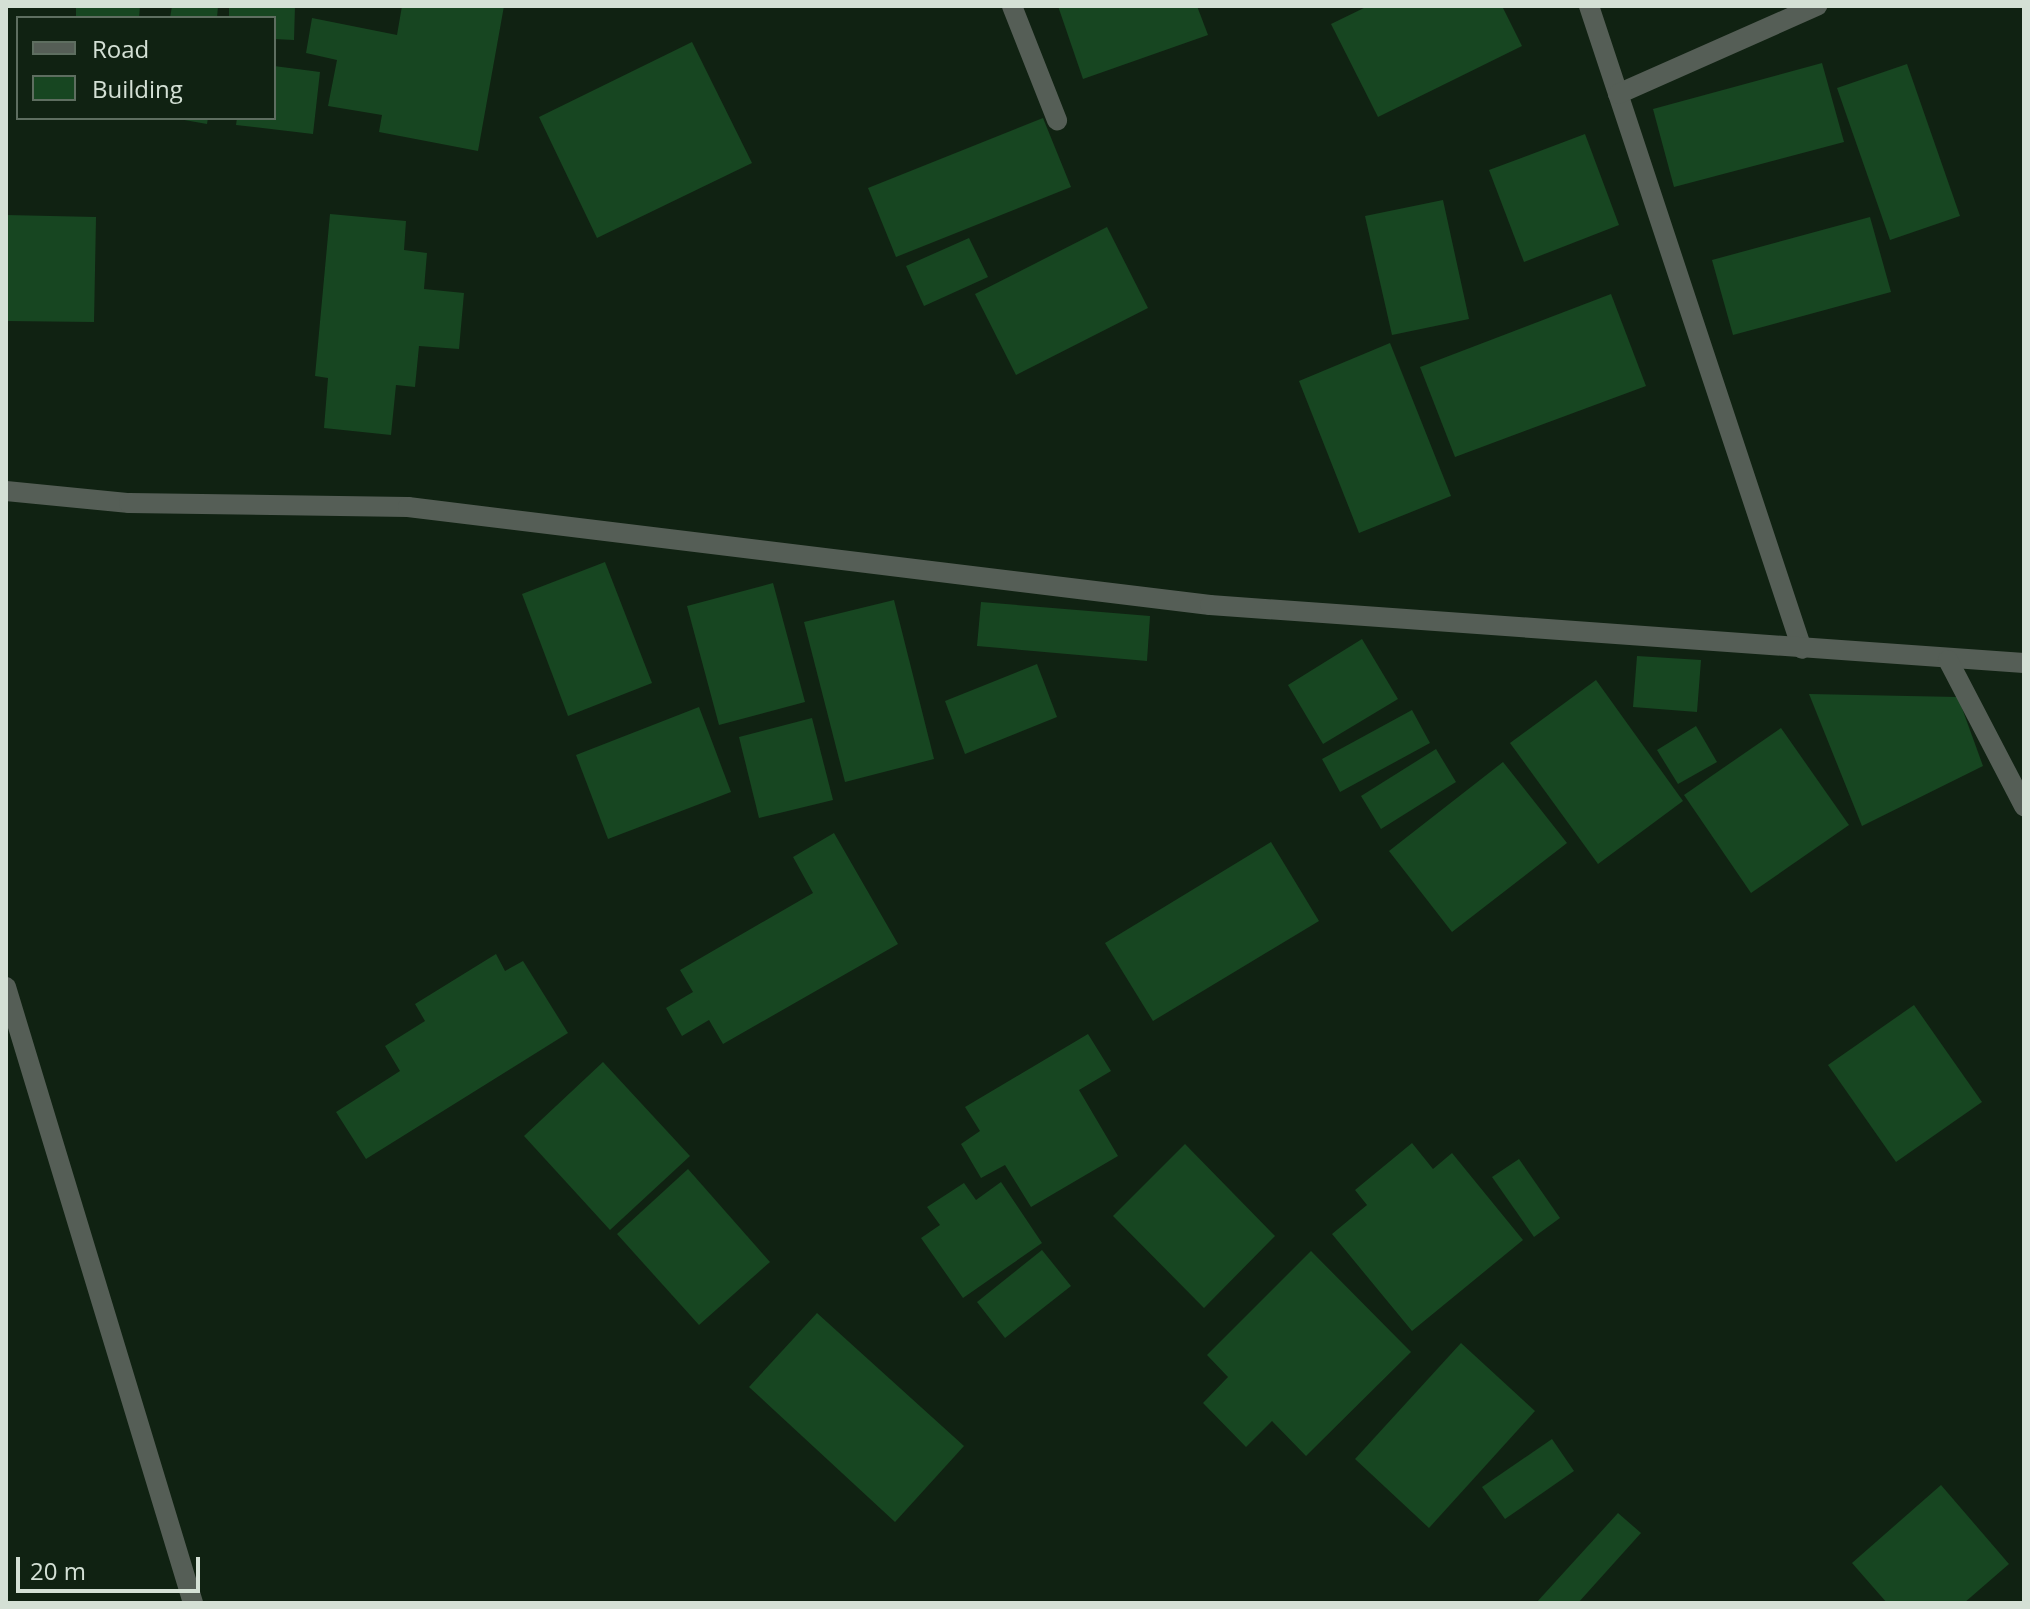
<!DOCTYPE html>
<style>
body{margin:0}
#map{position:relative;width:2030px;height:1609px;overflow:hidden;background:#102212;font-family:"Open Sans",sans-serif}
div>[style]{position:absolute}
[style*='--x']{left:calc(var(--x)*1px);top:calc(var(--y)*1px);width:calc(var(--w)*1px);rotate:calc(var(--a)*1deg)}
.building>*{inset:0;background:#174621}
.street>*{height:20px;margin:-10px;padding:0 10px;transform-origin:10px;border-radius:10px;background:#555e56}
span{translate:-50% -50%;white-space:nowrap;text-align:center;line-height:1.15;-webkit-text-stroke:8px #102212;paint-order:stroke}
.frame{position:absolute;inset:0;border:8px solid #d4e0d5;pointer-events:none}
.legend{position:absolute;left:16px;top:16px;width:260px;height:104px;box-sizing:border-box;background:#102212;border:2px solid #5e6e60;margin:0;padding:10px 14px;list-style:none;font-size:24px;color:#d4e0d5}
.legend li{display:flex;align-items:center;gap:16px;height:40px}
.legend b{width:40px;border:2px solid #5e6e60}
.scale{position:absolute;left:16px;top:1557px;width:184px;height:36px;box-sizing:border-box;border:4px solid #d4e0d5;border-top:0;padding-left:10px;font-size:24px;line-height:28px;white-space:nowrap;color:#d4e0d5;-webkit-text-stroke:6px #102212;paint-order:stroke}
</style>
<div id="map">
<div class="building">
<div style="clip-path:polygon(76px 6px,140px 6px,139px 18px,76px 18px)"></div>
<div style="clip-path:polygon(172px 6px,218px 6px,217px 18px,170px 18px)"></div>
<div style="clip-path:polygon(229px 6px,295px 6px,294px 40px,274px 39px,274px 18px,229px 18px)"></div>
<div style="clip-path:polygon(402px 6px,504px 6px,478px 151px,379px 132px,382px 115px,328px 106px,337px 60px,306px 53px,312px 18px,397px 35px)"></div>
<div style="clip-path:polygon(1058px 6px,1197px 6px,1208px 35px,1083px 79px)"></div>
<div style="clip-path:polygon(1368px 6px,1502px 6px,1522px 46px,1378px 117px,1331px 24px)"></div>
<div style="clip-path:polygon(692px 42px,752px 163px,597px 238px,539px 117px)"></div>
<div style="clip-path:polygon(1822px 63px,1844px 142px,1674px 187px,1653px 109px)"></div>
<div style="clip-path:polygon(1907px 64px,1960px 216px,1890px 240px,1837px 88px)"></div>
<div style="clip-path:polygon(274px 66px,320px 72px,313px 134px,236px 125px,237px 118px,274px 118px)"></div>
<div style="clip-path:polygon(173px 118px,208px 118px,207px 124px)"></div>
<div style="clip-path:polygon(1043px 118px,1071px 187px,896px 257px,868px 188px)"></div>
<div style="clip-path:polygon(1585px 134px,1619px 225px,1524px 262px,1489px 170px)"></div>
<div style="clip-path:polygon(1443px 200px,1469px 319px,1392px 335px,1365px 216px)"></div>
<div style="clip-path:polygon(330px 214px,406px 221px,404px 250px,427px 253px,424px 289px,464px 293px,459px 349px,419px 346px,415px 387px,396px 385px,391px 435px,324px 428px,328px 378px,315px 376px)"></div>
<div style="clip-path:polygon(6px 215px,96px 217px,94px 322px,6px 321px)"></div>
<div style="clip-path:polygon(1870px 217px,1891px 292px,1733px 335px,1712px 260px)"></div>
<div style="clip-path:polygon(1107px 227px,1148px 308px,1016px 375px,975px 294px)"></div>
<div style="clip-path:polygon(969px 238px,988px 277px,924px 306px,906px 266px)"></div>
<div style="clip-path:polygon(1611px 294px,1646px 386px,1455px 457px,1420px 367px)"></div>
<div style="clip-path:polygon(1390px 343px,1451px 496px,1359px 533px,1299px 381px)"></div>
<div style="clip-path:polygon(605px 562px,652px 683px,568px 716px,522px 594px)"></div>
<div style="clip-path:polygon(773px 583px,805px 702px,719px 725px,687px 606px)"></div>
<div style="clip-path:polygon(894px 600px,934px 759px,845px 782px,804px 622px)"></div>
<div style="clip-path:polygon(981px 602px,1150px 616px,1147px 661px,977px 646px)"></div>
<div style="clip-path:polygon(1362px 639px,1398px 699px,1323px 744px,1288px 685px)"></div>
<div style="clip-path:polygon(1637px 656px,1701px 660px,1697px 712px,1633px 707px)"></div>
<div style="clip-path:polygon(1037px 664px,1057px 717px,965px 754px,945px 701px)"></div>
<div style="clip-path:polygon(1596px 680px,1683px 801px,1598px 864px,1510px 743px)"></div>
<div style="clip-path:polygon(1809px 694px,1958px 697px,1983px 766px,1862px 826px)"></div>
<div style="clip-path:polygon(699px 707px,731px 792px,608px 839px,576px 755px)"></div>
<div style="clip-path:polygon(1412px 710px,1430px 743px,1340px 792px,1322px 759px)"></div>
<div style="clip-path:polygon(812px 718px,833px 800px,759px 818px,739px 737px)"></div>
<div style="clip-path:polygon(1696px 726px,1717px 762px,1678px 784px,1657px 750px)"></div>
<div style="clip-path:polygon(1781px 728px,1849px 825px,1751px 893px,1684px 795px)"></div>
<div style="clip-path:polygon(1436px 749px,1456px 782px,1381px 829px,1361px 796px)"></div>
<div style="clip-path:polygon(1503px 762px,1567px 843px,1452px 932px,1389px 851px)"></div>
<div style="clip-path:polygon(834px 833px,898px 944px,723px 1044px,709px 1020px,682px 1036px,666px 1008px,693px 992px,680px 970px,813px 893px,793px 857px)"></div>
<div style="clip-path:polygon(1271px 842px,1319px 921px,1153px 1021px,1105px 943px)"></div>
<div style="clip-path:polygon(496px 954px,505px 971px,523px 961px,568px 1033px,366px 1159px,336px 1112px,400px 1071px,385px 1046px,425px 1021px,415px 1004px)"></div>
<div style="clip-path:polygon(1914px 1005px,1982px 1102px,1896px 1162px,1828px 1065px)"></div>
<div style="clip-path:polygon(1088px 1034px,1111px 1071px,1079px 1090px,1118px 1156px,1031px 1207px,1005px 1165px,981px 1178px,961px 1144px,980px 1131px,965px 1107px)"></div>
<div style="clip-path:polygon(603px 1062px,690px 1156px,610px 1230px,524px 1136px)"></div>
<div style="clip-path:polygon(1412px 1143px,1433px 1169px,1452px 1153px,1523px 1240px,1412px 1331px,1332px 1234px,1367px 1205px,1355px 1190px)"></div>
<div style="clip-path:polygon(1185px 1144px,1275px 1236px,1204px 1308px,1113px 1216px)"></div>
<div style="clip-path:polygon(1519px 1159px,1560px 1218px,1534px 1237px,1492px 1177px)"></div>
<div style="clip-path:polygon(688px 1169px,770px 1262px,699px 1325px,617px 1234px)"></div>
<div style="clip-path:polygon(1001px 1182px,1042px 1243px,963px 1298px,921px 1238px,940px 1225px,927px 1207px,964px 1183px,976px 1200px)"></div>
<div style="clip-path:polygon(1042px 1250px,1071px 1286px,1005px 1338px,977px 1302px)"></div>
<div style="clip-path:polygon(1311px 1251px,1411px 1352px,1306px 1456px,1272px 1421px,1246px 1447px,1203px 1403px,1228px 1377px,1207px 1355px)"></div>
<div style="clip-path:polygon(817px 1313px,964px 1446px,895px 1522px,749px 1387px)"></div>
<div style="clip-path:polygon(1461px 1343px,1535px 1411px,1429px 1528px,1355px 1459px)"></div>
<div style="clip-path:polygon(1552px 1439px,1574px 1471px,1505px 1519px,1482px 1487px)"></div>
<div style="clip-path:polygon(1941px 1485px,2009px 1564px,1964px 1603px,1887px 1603px,1852px 1563px)"></div>
<div style="clip-path:polygon(1618px 1513px,1641px 1533px,1578px 1603px,1536px 1603px)"></div>
</div>
<div class="street">
<div style="--x:1012;--y:6;--w:123;--a:68.5"></div>
<div style="--x:1589;--y:6;--w:677;--a:71.67"></div>
<div style="--x:1618;--y:94;--w:218;--a:-23.9"></div>
<div style="--x:6;--y:491;--w:124;--a:5.6"></div>
<div style="--x:129;--y:503;--w:279;--a:0.8"></div>
<div style="--x:408;--y:507;--w:808;--a:6.97"></div>
<div style="--x:1210;--y:605;--w:816;--a:4.08"></div>
<div style="--x:1948;--y:660;--w:165;--a:62.5"></div>
<div style="--x:6;--y:987;--w:644;--a:73.11"></div>
</div>
<div class="frame"></div>
<ul class="legend">
<li><b style="height:10px;background:#555e56"></b>Road</li>
<li><b style="height:22px;background:#174621"></b>Building</li>
</ul>
<div class="scale">20 m</div>
</div>
